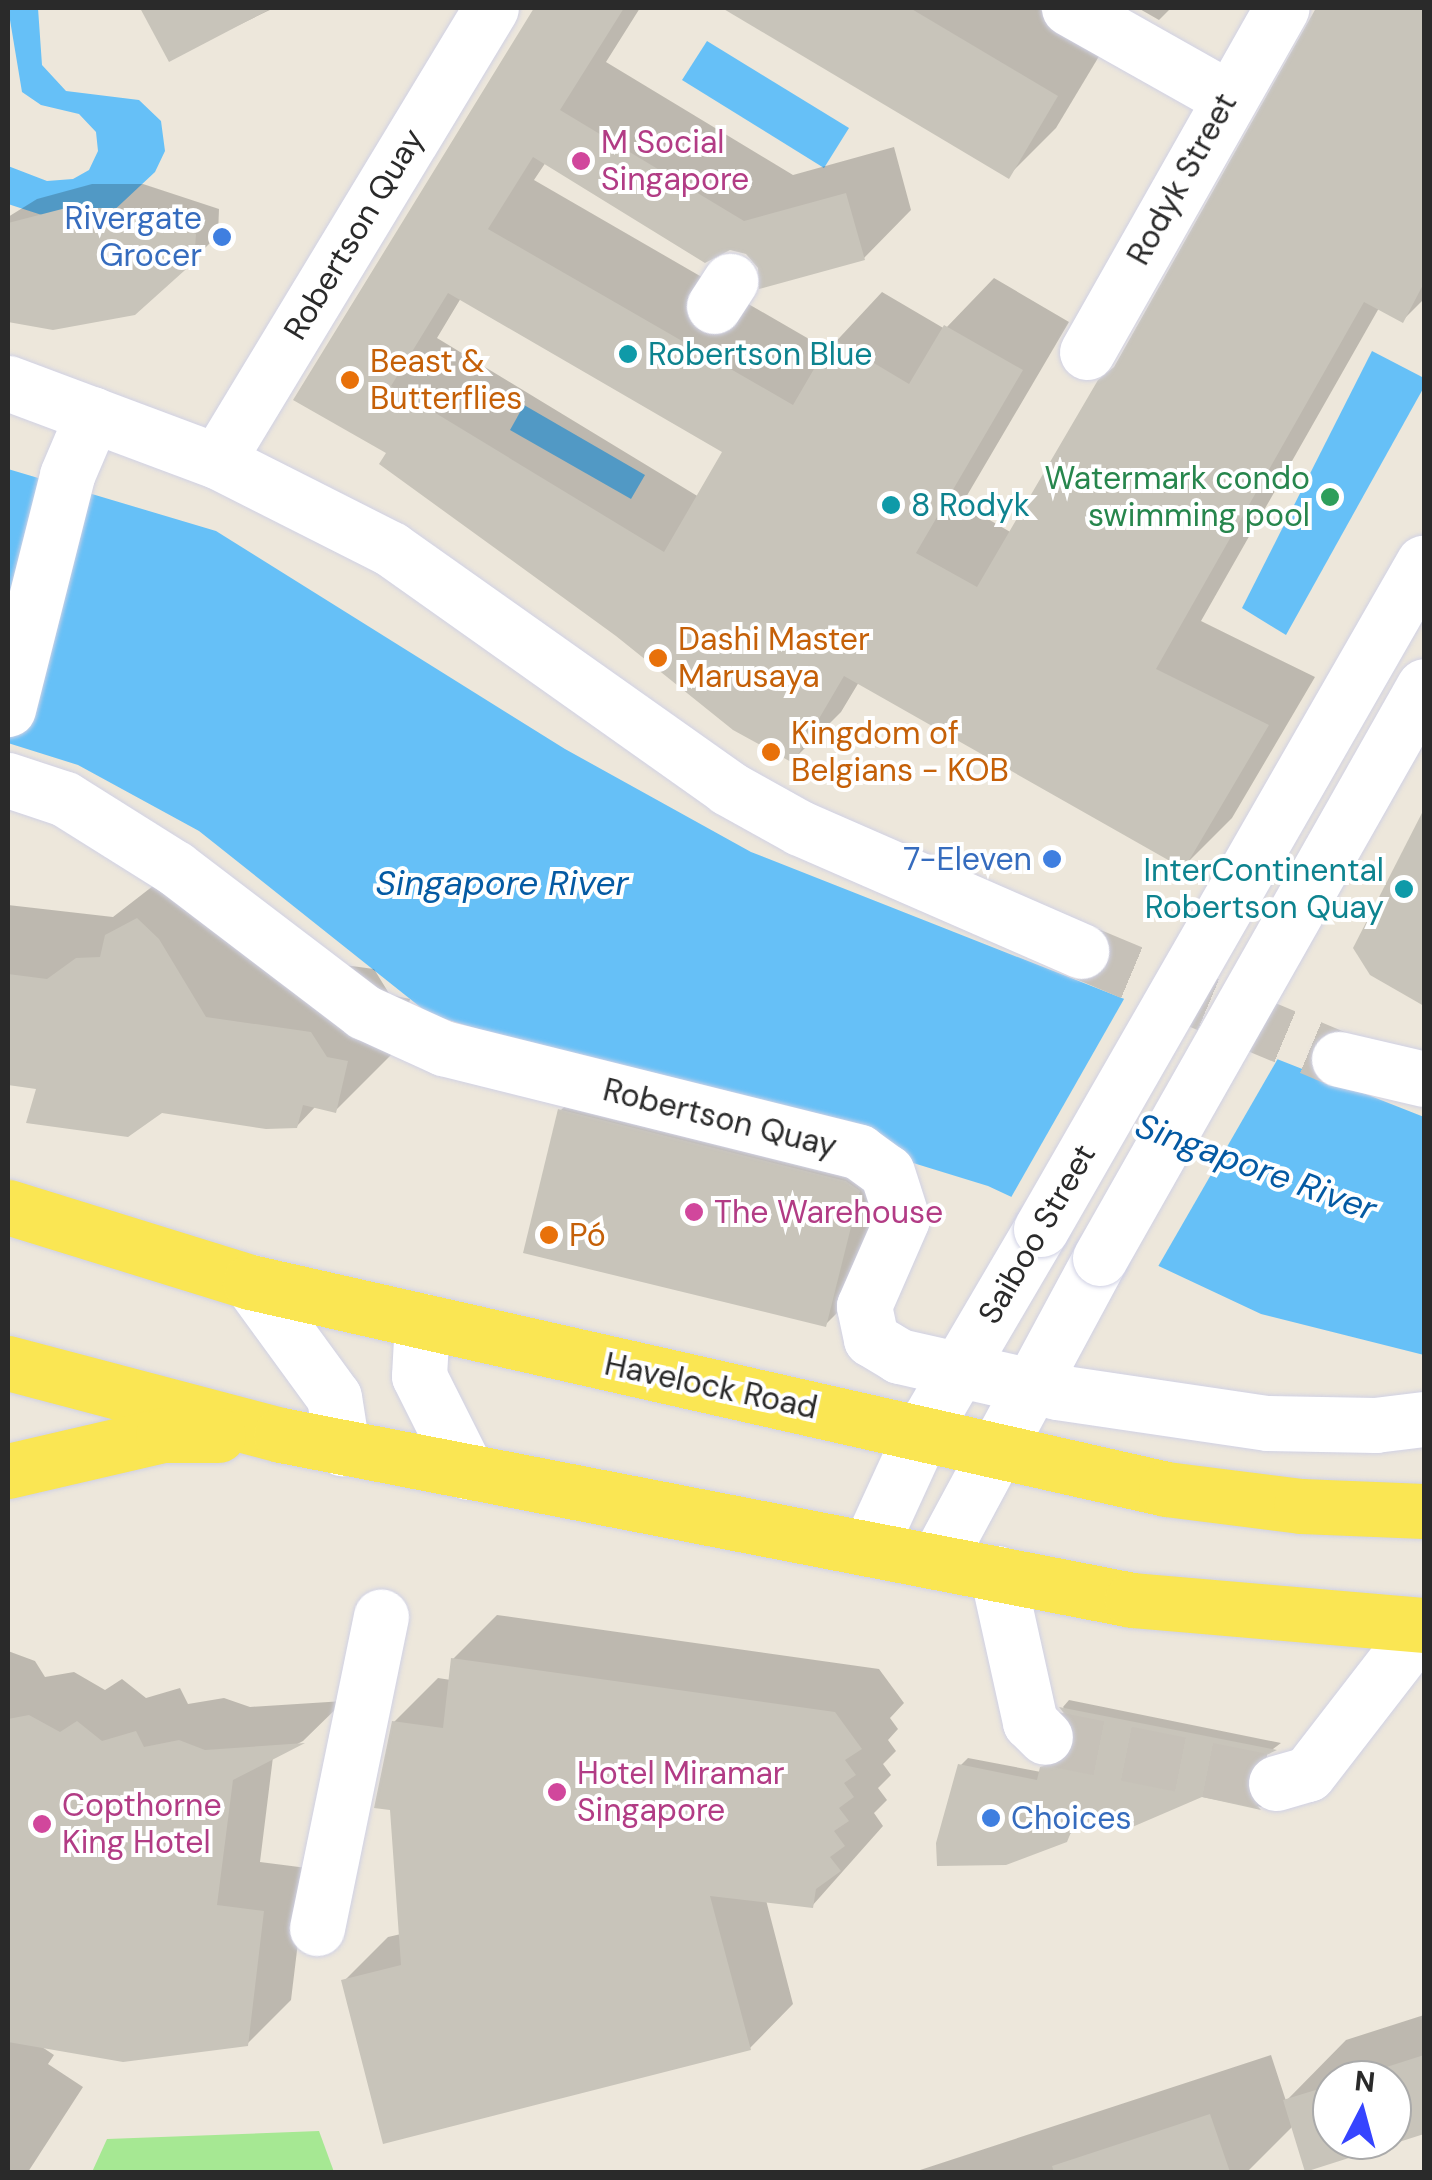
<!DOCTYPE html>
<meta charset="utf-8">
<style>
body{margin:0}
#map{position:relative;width:1432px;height:2180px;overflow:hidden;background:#ede7db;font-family:"DM Sans",sans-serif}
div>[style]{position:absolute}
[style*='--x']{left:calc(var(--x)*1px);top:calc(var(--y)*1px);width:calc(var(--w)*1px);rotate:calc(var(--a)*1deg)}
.green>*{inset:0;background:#a6e893}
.water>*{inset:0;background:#66c0f7}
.pier>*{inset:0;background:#ede7db}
.shadow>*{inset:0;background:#0003}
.building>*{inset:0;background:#c8c4ba}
.minor-tunnel>*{height:55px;margin-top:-27.5px;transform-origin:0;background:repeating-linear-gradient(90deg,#c6c1b8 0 55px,transparent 0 83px)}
.roads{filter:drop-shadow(0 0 2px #d0d1e4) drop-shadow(0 0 2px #d0d1e4)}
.minor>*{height:55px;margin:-27.5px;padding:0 27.5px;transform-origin:27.5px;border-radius:27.5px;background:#fff}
.major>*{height:55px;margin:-27.5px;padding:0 27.5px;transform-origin:27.5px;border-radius:27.5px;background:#fae653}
.bridges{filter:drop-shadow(0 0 2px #d0d1e4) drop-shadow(0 0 2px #d0d1e4)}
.minor-bridge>*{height:55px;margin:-27.5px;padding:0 27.5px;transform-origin:27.5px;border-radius:27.5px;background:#fff}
.dots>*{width:28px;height:28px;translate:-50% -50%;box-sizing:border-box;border:5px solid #fff;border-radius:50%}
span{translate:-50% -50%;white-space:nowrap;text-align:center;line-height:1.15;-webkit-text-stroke:8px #fff;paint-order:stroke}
.hotel-label{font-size:32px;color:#b23c85}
.left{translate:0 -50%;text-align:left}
.street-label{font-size:32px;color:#2a2a2a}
.shop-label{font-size:32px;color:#366cbe}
.right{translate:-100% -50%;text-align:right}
.culture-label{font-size:32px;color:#0d838f}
.food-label{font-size:32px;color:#c56008}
.leisure-label{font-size:32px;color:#27864d}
.water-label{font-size:35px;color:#045aa3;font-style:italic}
.frame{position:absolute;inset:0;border:10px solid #2a2a2a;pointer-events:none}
.north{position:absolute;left:1312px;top:2060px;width:100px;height:100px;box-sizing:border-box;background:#fff;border:2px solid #aaa;border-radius:50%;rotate:6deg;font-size:28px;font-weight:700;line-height:40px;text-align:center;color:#2a2a2a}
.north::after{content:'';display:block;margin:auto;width:35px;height:45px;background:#3644ff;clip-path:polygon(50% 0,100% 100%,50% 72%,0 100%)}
</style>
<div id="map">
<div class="green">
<div style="clip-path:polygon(319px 2131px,334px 2172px,92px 2172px,107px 2139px)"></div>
</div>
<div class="water">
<div style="clip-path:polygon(8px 8px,38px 8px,42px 65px,66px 91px,139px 100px,161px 121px,165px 151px,155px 172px,109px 215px,54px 219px,8px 204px,8px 166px,47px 181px,73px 179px,89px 170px,98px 151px,96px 132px,79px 114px,41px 105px,22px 92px)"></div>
<div style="clip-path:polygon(707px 41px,849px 128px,824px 168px,682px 80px)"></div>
<div style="clip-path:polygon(1372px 351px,1424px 378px,1424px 387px,1286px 635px,1242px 608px)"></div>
<div style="clip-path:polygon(524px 405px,645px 475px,631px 499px,510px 430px)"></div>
<div style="clip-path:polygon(8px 469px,216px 531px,565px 749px,751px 852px,1424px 1117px,1424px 1355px,1261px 1314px,988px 1186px,429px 1014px,199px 831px,78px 765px,8px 743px)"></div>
</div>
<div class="pier">
<div style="clip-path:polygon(1128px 992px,1280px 1055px,1156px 1270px,1009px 1201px)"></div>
</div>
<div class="shadow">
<div style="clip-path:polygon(144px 8px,274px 8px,170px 58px)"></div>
<div style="clip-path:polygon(evenodd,538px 8px,640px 8px,606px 62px,793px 175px,894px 147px,911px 210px,864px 258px,761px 267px,747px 252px,546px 162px,534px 180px,828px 350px,882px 292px,945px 329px,994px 278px,1069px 322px,962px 504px,1012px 533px,1120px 362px,1322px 8px,1424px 8px,1424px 299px,1403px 320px,1379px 308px,1201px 621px,1315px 677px,1232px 818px,1184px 866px,859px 682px,841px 712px,793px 760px,389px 452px,297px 400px,538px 8px,461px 298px,726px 451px,699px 497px,437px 338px,461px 298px)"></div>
<div style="clip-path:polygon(727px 8px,1037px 8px,1104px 48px,1056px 128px,1008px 176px)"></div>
<div style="clip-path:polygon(1138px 8px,1171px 8px,1159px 20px)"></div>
<div style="clip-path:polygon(92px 184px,143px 184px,219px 209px,218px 235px,193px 260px,8px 319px,8px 217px,37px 199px)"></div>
<div style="clip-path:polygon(1424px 821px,1424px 1003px,1372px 973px)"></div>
<div style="clip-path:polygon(171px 872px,269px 955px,374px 969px,390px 995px,410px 999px,399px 1047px,336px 1110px,316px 1106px,297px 1126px,8px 1083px,8px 905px,113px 917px)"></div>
<div style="clip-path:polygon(593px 1078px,891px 1158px,858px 1292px,825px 1325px,561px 1110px)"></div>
<div style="clip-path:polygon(497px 1615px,879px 1669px,904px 1703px,890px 1718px,898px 1729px,888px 1740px,896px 1751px,883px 1764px,891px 1775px,878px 1788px,887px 1800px,874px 1813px,883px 1826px,812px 1906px,766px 1900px,793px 2004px,750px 2048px,344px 1981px,388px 1937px,401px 1934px,394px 1722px,438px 1678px,451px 1680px,453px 1659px)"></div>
<div style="clip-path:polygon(8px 1651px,35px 1661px,45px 1677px,74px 1672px,105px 1690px,122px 1679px,146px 1698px,180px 1688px,188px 1704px,224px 1698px,250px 1707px,344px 1701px,303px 1741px,273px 1757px,260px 1862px,307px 1868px,291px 2000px,247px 2044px,39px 2045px,54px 2055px,48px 2064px,83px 2087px,28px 2172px,8px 2172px)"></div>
<div style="clip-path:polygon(1069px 1700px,1281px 1743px,1253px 1764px,1253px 1784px,1267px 1800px,1261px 1807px,1201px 1795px,1079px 1821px,1066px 1840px,960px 1766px,968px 1758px,1041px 1772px,1050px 1760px,1073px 1754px,1077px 1727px,1063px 1707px)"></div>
<div style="clip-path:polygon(evenodd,1424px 2015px,1424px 2132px,1307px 2169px,1293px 2126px,1247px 2172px,914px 2172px,1271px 2055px,1286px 2101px,1346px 2040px,1424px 2015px,1332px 2080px,1392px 2080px,1392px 2140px,1332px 2140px,1332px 2080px)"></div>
</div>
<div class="building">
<div style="clip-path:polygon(140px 8px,272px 8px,169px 62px)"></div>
<div style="clip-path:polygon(evenodd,534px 8px,624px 8px,560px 110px,744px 221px,846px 193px,865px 260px,759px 289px,758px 268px,746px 254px,730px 250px,705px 263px,533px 157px,488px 229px,793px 405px,832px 338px,909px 384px,944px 325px,1023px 370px,916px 553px,977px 587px,1098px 380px,1114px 367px,1316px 8px,1424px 8px,1424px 283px,1403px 323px,1364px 302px,1156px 669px,1269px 725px,1184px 869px,844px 676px,793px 763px,733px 730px,616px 636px,379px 464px,386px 453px,293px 400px,534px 8px,448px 293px,722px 452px,664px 552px,391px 386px,448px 293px)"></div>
<div style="clip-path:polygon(722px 8px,910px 8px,1058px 96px,1009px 179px)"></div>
<div style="clip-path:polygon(66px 208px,117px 208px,167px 219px,196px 234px,194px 262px,135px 315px,53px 330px,8px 322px,8px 223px)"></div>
<div style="clip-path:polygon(1424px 809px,1424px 1006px,1370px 975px,1353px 948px)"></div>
<div style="clip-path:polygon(137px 918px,159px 939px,206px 1017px,311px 1032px,327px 1057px,348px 1061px,336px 1113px,303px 1105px,297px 1128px,266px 1129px,162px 1113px,128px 1137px,26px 1123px,36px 1089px,8px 1085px,8px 974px,47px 979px,76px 958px,100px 957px,105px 935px)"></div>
<div style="clip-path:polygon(558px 1109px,846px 1181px,860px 1191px,826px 1327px,523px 1253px)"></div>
<div style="clip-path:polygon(451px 1658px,835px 1712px,862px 1749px,845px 1760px,856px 1775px,844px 1783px,854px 1797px,839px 1808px,849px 1821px,834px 1831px,845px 1846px,830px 1857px,841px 1871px,816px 1889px,813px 1908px,710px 1896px,751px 2050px,383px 2144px,341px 1980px,401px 1965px,390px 1810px,374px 1808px,392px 1721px,443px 1728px)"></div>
<div style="clip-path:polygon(1059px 1707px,1277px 1750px,1254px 1761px,1246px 1774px,1246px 1792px,1261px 1810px,1202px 1797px,1123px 1831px,1075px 1822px,1067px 1842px,1006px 1865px,937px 1866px,936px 1843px,958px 1764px,1037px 1780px,1040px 1767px,1066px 1760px,1075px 1746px,1075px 1728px)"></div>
<div style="clip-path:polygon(29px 1715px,60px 1732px,77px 1721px,102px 1741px,136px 1731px,144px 1747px,179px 1740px,205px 1750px,305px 1743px,233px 1780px,217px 1905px,264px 1911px,248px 2046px,123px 2062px,8px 2042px,8px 1719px)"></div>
<div style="clip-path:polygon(1424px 2055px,1424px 2134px,1305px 2172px,1283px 2100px,1332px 2085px,1332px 2140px,1392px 2140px,1392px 2080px,1346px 2080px)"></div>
<div style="clip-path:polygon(1210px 2114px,1230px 2172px,1054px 2172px,1052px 2166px)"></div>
</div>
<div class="minor-tunnel">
<div style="--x:1081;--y:951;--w:280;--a:22.7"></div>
<div style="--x:1045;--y:1737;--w:236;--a:11.3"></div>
</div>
<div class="roads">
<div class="minor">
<div style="--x:1069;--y:8;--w:181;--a:29.4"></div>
<div style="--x:714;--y:306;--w:30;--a:-57"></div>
<div style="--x:1087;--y:352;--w:395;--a:-60.5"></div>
<div style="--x:8;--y:383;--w:223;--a:20.5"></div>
<div style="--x:217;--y:461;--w:195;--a:26.8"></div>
<div style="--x:391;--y:549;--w:413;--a:35.3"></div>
<div style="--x:728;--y:788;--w:82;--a:29.1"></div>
<div style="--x:800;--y:828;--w:307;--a:23.6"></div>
<div style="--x:217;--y:461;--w:529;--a:-58.83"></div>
<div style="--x:8;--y:709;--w:241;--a:-75.8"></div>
<div style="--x:67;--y:475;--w:66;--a:-66.9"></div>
<div style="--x:8;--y:780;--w:60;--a:18.4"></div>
<div style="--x:65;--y:799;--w:130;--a:32.1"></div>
<div style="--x:175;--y:868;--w:238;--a:37.3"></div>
<div style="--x:364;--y:1012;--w:87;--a:24.5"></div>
<div style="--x:443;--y:1048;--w:429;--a:14"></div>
<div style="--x:859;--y:1152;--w:34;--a:36"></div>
<div style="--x:887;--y:1172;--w:49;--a:72.3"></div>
<div style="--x:902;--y:1219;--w:95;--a:113.6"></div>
<div style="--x:864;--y:1306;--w:34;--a:78"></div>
<div style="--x:871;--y:1339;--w:33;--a:31"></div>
<div style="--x:899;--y:1356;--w:162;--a:12.8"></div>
<div style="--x:1057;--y:1392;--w:213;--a:8.4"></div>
<div style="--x:1268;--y:1423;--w:107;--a:1.1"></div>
<div style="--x:1375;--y:1425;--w:49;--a:-7"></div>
<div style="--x:1339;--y:1059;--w:87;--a:13.2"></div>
<div style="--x:250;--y:1282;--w:142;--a:53.9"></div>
<div style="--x:334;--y:1397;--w:52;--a:81.1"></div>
<div style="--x:422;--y:1321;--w:55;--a:93.1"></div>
<div style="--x:419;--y:1376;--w:107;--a:63.4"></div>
<div style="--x:869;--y:1548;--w:130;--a:-65.4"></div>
<div style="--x:923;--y:1430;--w:233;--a:-59.6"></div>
<div style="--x:937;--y:1561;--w:344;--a:-61.7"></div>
<div style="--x:997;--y:1573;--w:153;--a:77.5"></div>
<div style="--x:1030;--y:1722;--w:21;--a:45"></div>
<div style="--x:1276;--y:1783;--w:33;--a:-16"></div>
<div style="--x:1308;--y:1774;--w:188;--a:-52.3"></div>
<div style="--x:317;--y:1928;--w:318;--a:-78.4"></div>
</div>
<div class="major">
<div style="--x:8;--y:1207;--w:253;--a:17.2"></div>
<div style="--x:250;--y:1282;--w:939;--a:12.73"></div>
<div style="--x:1166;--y:1489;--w:136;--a:7.2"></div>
<div style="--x:1301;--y:1506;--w:123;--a:2.3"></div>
<div style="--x:8;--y:1363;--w:282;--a:14.8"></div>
<div style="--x:281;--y:1435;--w:867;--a:10.97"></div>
<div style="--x:1132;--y:1600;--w:293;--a:4.9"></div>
<div style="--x:8;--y:1471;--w:159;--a:-13.1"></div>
<div style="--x:163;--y:1435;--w:55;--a:0"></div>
</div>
</div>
<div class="bridges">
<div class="minor-bridge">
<div style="--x:1041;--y:1229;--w:768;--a:-60.16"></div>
<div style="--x:1100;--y:1258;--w:657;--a:-60.47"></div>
</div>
</div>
<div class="dots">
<div style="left:581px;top:161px;background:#d1479c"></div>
<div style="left:222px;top:237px;background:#3f7fe0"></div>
<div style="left:628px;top:354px;background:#0f9aa8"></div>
<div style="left:350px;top:380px;background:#e8710a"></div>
<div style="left:1330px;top:497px;background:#2e9e5b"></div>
<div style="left:891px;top:505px;background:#0f9aa8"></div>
<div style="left:658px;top:658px;background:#e8710a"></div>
<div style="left:771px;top:752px;background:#e8710a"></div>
<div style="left:1052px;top:859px;background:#3f7fe0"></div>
<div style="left:1404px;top:889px;background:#0f9aa8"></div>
<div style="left:694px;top:1212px;background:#d1479c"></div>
<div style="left:549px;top:1235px;background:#e8710a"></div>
<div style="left:557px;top:1792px;background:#d1479c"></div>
<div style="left:991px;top:1818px;background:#3f7fe0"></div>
<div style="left:42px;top:1824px;background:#d1479c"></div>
</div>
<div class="hotel-label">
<span class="left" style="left:601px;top:161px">M Social<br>Singapore</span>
<span class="left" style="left:714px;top:1212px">The Warehouse</span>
<span class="left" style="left:577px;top:1792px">Hotel Miramar<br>Singapore</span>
<span class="left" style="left:62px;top:1824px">Copthorne<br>King Hotel</span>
</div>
<div class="street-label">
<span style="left:1182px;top:179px;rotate:-61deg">Rodyk Street</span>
<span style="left:354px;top:234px;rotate:-59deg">Robertson Quay</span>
<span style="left:720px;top:1118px;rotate:14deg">Robertson Quay</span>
<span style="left:1037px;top:1234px;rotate:-60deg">Saiboo Street</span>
<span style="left:711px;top:1386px;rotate:12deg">Havelock Road</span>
</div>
<div class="shop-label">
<span class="right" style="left:202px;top:237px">Rivergate<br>Grocer</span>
<span class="right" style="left:1032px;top:859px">7-Eleven</span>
<span class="left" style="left:1011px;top:1818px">Choices</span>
</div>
<div class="culture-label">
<span class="left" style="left:648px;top:354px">Robertson Blue</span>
<span class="left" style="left:911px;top:505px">8 Rodyk</span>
<span class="right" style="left:1384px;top:889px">InterContinental<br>Robertson Quay</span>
</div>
<div class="food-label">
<span class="left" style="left:370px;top:380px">Beast &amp;<br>Butterflies</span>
<span class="left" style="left:678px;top:658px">Dashi Master<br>Marusaya</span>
<span class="left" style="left:791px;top:752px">Kingdom of<br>Belgians - KOB</span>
<span class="left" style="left:569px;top:1235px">Pó</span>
</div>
<div class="leisure-label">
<span class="right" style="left:1310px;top:497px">Watermark condo<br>swimming pool</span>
</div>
<div class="water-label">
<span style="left:502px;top:883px">Singapore River</span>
<span style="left:1256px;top:1167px;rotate:20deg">Singapore River</span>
</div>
<div class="frame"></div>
<div class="north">N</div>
</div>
